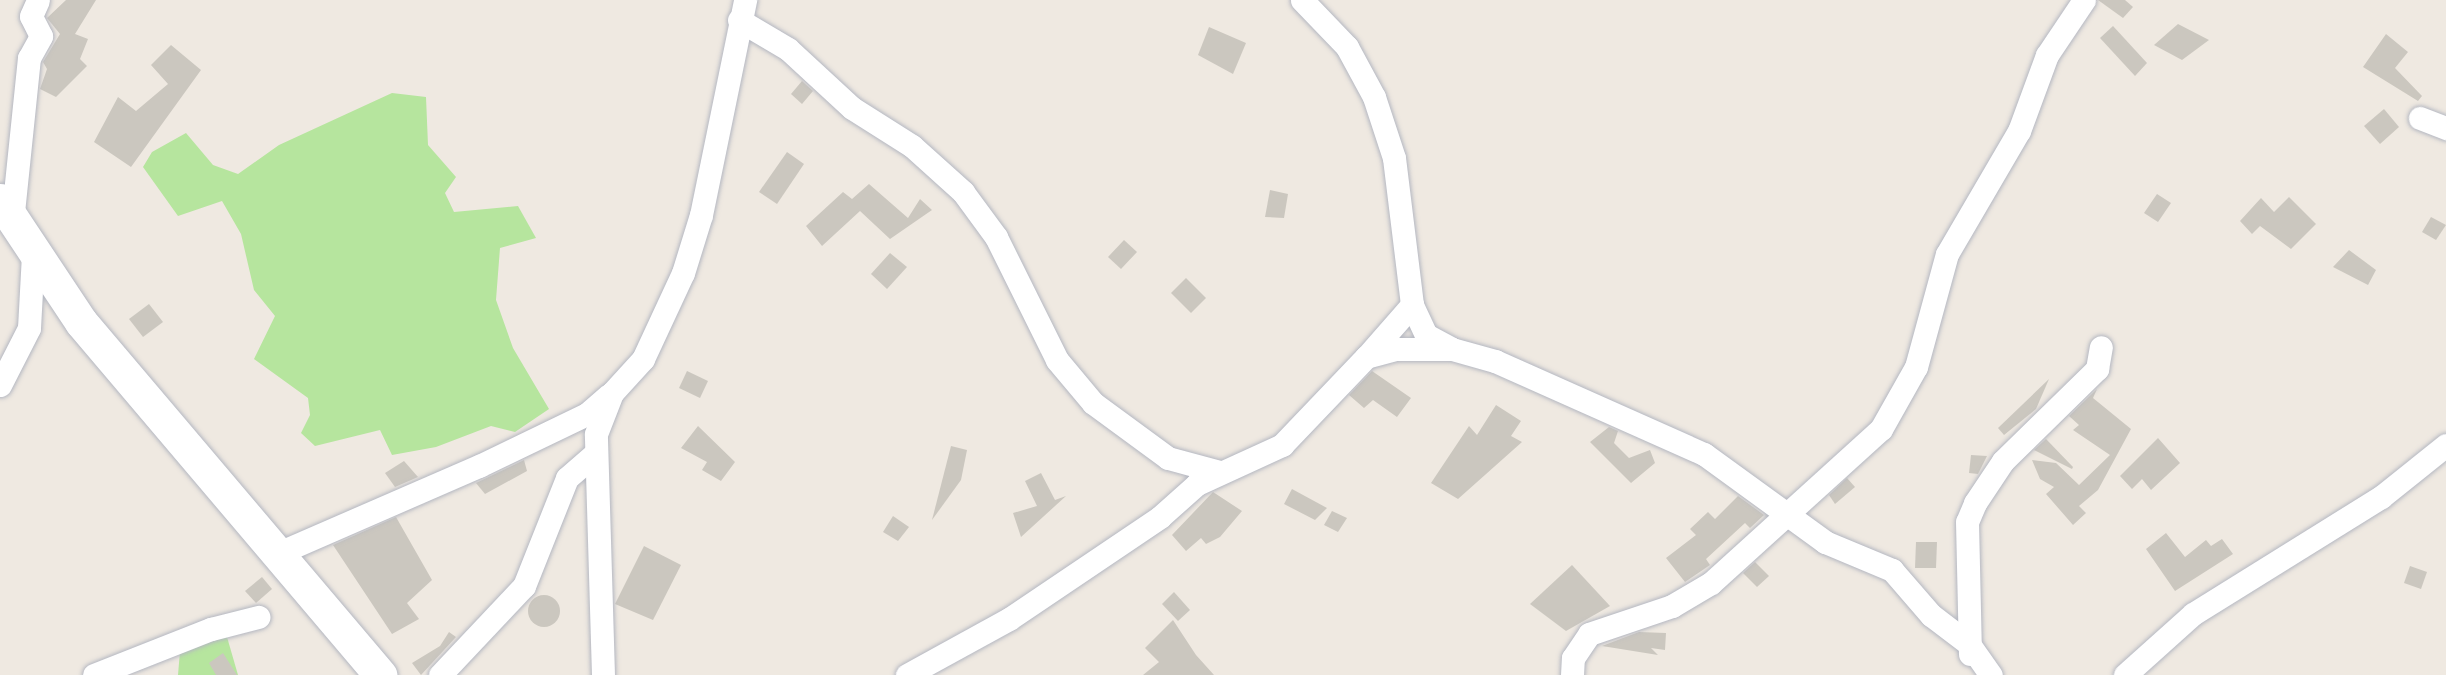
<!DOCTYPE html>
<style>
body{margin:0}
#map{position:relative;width:2446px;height:675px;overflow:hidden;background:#efe9e1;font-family:Barlow,sans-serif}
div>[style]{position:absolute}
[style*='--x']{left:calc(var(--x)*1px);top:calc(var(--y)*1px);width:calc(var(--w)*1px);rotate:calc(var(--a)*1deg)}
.green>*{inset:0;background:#b6e59e}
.building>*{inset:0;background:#cbc7bf}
.round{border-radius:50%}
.roads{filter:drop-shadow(0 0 2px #b4b7c1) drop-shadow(0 0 2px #b4b7c1)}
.street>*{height:23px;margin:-11.5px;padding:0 11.5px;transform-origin:11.5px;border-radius:11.5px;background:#fff}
.secondary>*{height:33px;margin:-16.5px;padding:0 16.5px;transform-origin:16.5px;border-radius:16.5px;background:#fff}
span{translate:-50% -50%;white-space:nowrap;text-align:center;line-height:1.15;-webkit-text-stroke:6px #fff;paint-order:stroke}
</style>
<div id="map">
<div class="green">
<div style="clip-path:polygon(392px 93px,426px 97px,428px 145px,456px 177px,445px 193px,454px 212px,518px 206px,536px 238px,500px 248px,496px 300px,513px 348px,549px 409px,515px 432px,491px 426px,436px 447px,392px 455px,380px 430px,315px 446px,301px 433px,310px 415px,308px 398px,254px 359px,275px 316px,254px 290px,241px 234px,222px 201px,178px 216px,143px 167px,152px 152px,186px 133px,213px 165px,238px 174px,279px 145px)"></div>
<div style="clip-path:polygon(227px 637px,238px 675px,178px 675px,180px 651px)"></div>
</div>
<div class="building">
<div style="clip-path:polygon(66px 0,96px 0,75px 34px,88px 39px,80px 59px,87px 66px,56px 97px,40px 89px,47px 69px,43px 62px,60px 34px,47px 18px)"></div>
<div style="clip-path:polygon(2098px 0,2125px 0,2133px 7px,2123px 18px)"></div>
<div style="clip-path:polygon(2178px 24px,2209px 40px,2182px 60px,2154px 45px)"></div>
<div style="clip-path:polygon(2113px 26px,2147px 63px,2135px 76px,2100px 38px)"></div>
<div style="clip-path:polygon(1209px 27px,1246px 43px,1233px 74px,1198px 55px)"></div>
<div style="clip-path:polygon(2386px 34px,2408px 52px,2395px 68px,2422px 96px,2418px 101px,2363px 67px)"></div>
<div style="clip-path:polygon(171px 45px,201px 70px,131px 167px,94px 142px,118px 97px,136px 111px,168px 84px,151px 65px)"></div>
<div style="clip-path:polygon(802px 81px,813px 91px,802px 104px,791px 94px)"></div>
<div style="clip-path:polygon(2384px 109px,2399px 127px,2380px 144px,2364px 126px)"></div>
<div style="clip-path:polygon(787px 152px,804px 164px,777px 204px,759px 192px)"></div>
<div style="clip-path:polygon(869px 184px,908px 218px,920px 199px,932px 210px,890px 239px,860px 211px,822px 246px,806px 226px,843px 192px,852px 199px)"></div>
<div style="clip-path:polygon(1270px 190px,1288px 194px,1284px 218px,1265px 217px)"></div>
<div style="clip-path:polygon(2157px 194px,2171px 203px,2158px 222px,2144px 213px)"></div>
<div style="clip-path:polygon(2289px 197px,2316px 224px,2291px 249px,2260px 226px,2252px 234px,2240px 221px,2261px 198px,2274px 212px)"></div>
<div style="clip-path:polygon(2431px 217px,2446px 225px,2436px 240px,2422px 232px)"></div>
<div style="clip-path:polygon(1124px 240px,1137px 252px,1121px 269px,1108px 257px)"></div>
<div style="clip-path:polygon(2349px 250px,2376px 270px,2368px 285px,2333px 267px)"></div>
<div style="clip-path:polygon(890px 253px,907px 267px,887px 289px,871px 274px)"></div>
<div style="clip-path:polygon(1186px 278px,1206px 298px,1191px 313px,1171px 293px)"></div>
<div style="clip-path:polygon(149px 304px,163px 322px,143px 337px,129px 319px)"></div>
<div style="clip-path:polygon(687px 371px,708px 381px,700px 398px,679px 388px)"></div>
<div style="clip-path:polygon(1372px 371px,1411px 398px,1397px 417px,1373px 400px,1364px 408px,1349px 395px)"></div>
<div style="clip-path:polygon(2049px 379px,2036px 409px,2004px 435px,1998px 428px)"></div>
<div style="clip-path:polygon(2097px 389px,2093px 398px,2131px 429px,2098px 490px,2079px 506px,2086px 513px,2073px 525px,2046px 494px,2054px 487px,2040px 479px,2032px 460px,2056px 463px,2079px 485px,2110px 455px,2073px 430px,2079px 425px,2069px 416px)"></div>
<div style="clip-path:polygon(1496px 405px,1521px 421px,1511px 436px,1522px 442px,1458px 499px,1431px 483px,1469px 426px,1477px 435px)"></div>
<div style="clip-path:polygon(698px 426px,735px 462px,721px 481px,702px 470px,707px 462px,681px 448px)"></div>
<div style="clip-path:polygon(1609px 427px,1618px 431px,1614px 443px,1629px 458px,1650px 450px,1655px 463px,1631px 483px,1590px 442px)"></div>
<div style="clip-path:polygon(2158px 438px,2180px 463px,2151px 490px,2142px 479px,2132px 489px,2120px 476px)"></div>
<div style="clip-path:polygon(2046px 439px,2073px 467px,2072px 469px,2034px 450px)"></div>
<div style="clip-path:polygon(951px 446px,967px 450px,961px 480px,932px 520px)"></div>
<div style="clip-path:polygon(1971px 455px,1987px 456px,1978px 474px,1969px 473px)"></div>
<div style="clip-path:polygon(524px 460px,527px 471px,485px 494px,476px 483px)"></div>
<div style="clip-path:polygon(404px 461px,418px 477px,395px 487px,385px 473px)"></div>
<div style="clip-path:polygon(1041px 473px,1055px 500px,1066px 496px,1021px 537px,1013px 513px,1037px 506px,1025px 481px)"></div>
<div style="clip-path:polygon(1847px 478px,1855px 487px,1835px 504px,1829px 495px)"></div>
<div style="clip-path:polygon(1292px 489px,1327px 508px,1315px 520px,1284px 504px)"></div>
<div style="clip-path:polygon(1213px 492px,1242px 511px,1220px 537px,1206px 544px,1201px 538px,1186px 551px,1172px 535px)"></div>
<div style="clip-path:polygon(1738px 496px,1764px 515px,1750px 528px,1745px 523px,1706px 559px,1710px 565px,1685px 582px,1666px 558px,1696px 535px,1690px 529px,1708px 512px,1715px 519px)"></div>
<div style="clip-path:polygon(1332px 511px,1347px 518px,1338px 532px,1324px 525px)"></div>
<div style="clip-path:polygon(893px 516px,909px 527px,898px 541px,883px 532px)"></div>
<div style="clip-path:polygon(396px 517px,432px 580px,407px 603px,419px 619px,392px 634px,333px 545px)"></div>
<div style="clip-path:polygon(2166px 533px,2185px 557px,2206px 540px,2211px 546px,2222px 539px,2233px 554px,2175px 591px,2146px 549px)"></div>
<div style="clip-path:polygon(1916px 542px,1937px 542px,1936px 568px,1915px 568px)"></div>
<div style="clip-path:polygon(644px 546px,681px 565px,653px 620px,615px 604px)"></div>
<div style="clip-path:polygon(1755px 562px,1769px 576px,1757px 587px,1743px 573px)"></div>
<div style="clip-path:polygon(1572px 565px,1610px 606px,1566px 631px,1530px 604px)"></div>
<div style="clip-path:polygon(2410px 566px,2427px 572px,2421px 589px,2404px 583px)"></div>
<div style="clip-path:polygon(262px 577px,272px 589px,256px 603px,245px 591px)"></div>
<div style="clip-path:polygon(1174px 592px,1190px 610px,1178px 621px,1162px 604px)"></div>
<div class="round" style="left:528px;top:595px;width:32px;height:32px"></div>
<div style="clip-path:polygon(1173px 620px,1196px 655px,1214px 675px,1143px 675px,1159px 662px,1145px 648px)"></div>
<div style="clip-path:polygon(449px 632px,456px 637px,421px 675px,412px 663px,440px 646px)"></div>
<div style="clip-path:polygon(1639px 632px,1666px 633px,1665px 650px,1651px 648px,1658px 655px,1602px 646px)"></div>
<div style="clip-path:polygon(223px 653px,237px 675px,216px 675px,209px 663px)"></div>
</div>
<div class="roads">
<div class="street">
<div style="--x:1302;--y:0;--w:65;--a:46.2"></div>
<div style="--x:1347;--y:47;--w:57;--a:61.6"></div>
<div style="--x:1374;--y:97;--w:64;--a:71.8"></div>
<div style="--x:1394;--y:158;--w:148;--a:83"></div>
<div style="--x:1412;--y:305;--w:33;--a:65"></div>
<div style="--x:1426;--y:335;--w:27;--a:28"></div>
<div style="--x:739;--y:20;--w:57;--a:30.6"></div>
<div style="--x:788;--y:49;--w:87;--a:42.7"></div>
<div style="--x:852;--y:108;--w:71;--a:32.3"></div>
<div style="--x:912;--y:146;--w:69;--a:42"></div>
<div style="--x:963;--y:192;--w:56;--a:53.7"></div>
<div style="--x:996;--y:237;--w:137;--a:63.6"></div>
<div style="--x:1057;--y:360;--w:56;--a:50.1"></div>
<div style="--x:1093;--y:403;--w:93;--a:36.3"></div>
<div style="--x:1168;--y:458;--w:54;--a:15.1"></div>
<div style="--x:2420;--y:118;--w:28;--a:21"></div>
<div style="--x:12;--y:222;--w:165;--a:-84.1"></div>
<div style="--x:29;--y:58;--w:25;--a:-61"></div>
<div style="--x:41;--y:36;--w:22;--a:-117"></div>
<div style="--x:31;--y:16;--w:17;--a:-66"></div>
<div style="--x:1368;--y:355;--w:67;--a:-48.7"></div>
<div style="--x:0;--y:385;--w:64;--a:-63"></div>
<div style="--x:29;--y:328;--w:73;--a:-86.9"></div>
<div style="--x:281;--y:552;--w:216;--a:-23.5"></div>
<div style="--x:479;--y:466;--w:120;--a:-25.7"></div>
<div style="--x:587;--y:414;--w:29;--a:-41"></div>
<div style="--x:1970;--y:654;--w:132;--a:-91.3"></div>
<div style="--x:1967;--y:522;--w:21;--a:-67"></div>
<div style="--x:1975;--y:503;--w:50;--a:-56.3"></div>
<div style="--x:2003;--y:461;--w:132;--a:-44.4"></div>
<div style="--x:2097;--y:369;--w:22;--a:-80"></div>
<div style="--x:94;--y:675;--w:126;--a:-21.5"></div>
<div style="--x:211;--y:629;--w:49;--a:-14.3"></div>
<div style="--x:440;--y:675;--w:122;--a:-46.7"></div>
<div style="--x:524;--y:586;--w:116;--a:-68.3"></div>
<div style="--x:567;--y:478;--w:37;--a:-41"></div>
<div style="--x:603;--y:675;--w:241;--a:-91.7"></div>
<div style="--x:596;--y:434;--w:44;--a:-68.7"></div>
<div style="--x:612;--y:393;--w:46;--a:-47.6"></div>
<div style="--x:643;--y:359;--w:95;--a:-65.1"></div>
<div style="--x:683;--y:273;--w:61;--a:-72.8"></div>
<div style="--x:701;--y:215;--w:219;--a:-78.4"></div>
<div style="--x:907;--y:675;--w:116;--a:-28.8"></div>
<div style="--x:1009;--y:619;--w:182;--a:-34"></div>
<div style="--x:1160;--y:517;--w:50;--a:-41.7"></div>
<div style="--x:1197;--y:484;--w:94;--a:-24.6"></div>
<div style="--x:1282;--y:445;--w:122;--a:-46.3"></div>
<div style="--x:1366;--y:357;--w:30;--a:-15"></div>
<div style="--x:1395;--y:349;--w:57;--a:0"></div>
<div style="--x:1452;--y:349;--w:45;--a:15.6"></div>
<div style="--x:1495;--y:361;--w:229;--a:24"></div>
<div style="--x:1704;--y:454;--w:150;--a:36"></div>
<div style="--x:1825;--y:542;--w:73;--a:22.7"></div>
<div style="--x:1892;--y:570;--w:60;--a:49.1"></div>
<div style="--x:1931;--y:615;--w:48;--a:37.3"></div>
<div style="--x:1969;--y:644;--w:38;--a:55"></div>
<div style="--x:1572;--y:675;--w:17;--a:-87"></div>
<div style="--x:1573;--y:658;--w:29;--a:-56"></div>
<div style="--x:1589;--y:634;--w:88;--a:-18.6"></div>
<div style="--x:1672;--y:606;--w:45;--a:-30.5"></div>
<div style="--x:1711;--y:583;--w:229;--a:-42.2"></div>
<div style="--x:1881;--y:429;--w:71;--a:-60.6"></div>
<div style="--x:1916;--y:367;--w:117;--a:-74.7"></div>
<div style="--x:1947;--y:254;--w:143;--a:-59.7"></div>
<div style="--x:2019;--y:131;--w:81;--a:-69.8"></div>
<div style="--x:2047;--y:55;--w:66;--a:-56.1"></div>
<div style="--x:2125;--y:675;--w:91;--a:-41.9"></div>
<div style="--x:2193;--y:614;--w:221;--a:-31.9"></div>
<div style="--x:2381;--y:497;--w:83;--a:-38.7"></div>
</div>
<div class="secondary">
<div style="--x:0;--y:200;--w:146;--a:56.4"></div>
<div style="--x:81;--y:322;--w:463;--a:49.7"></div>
</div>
</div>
</div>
